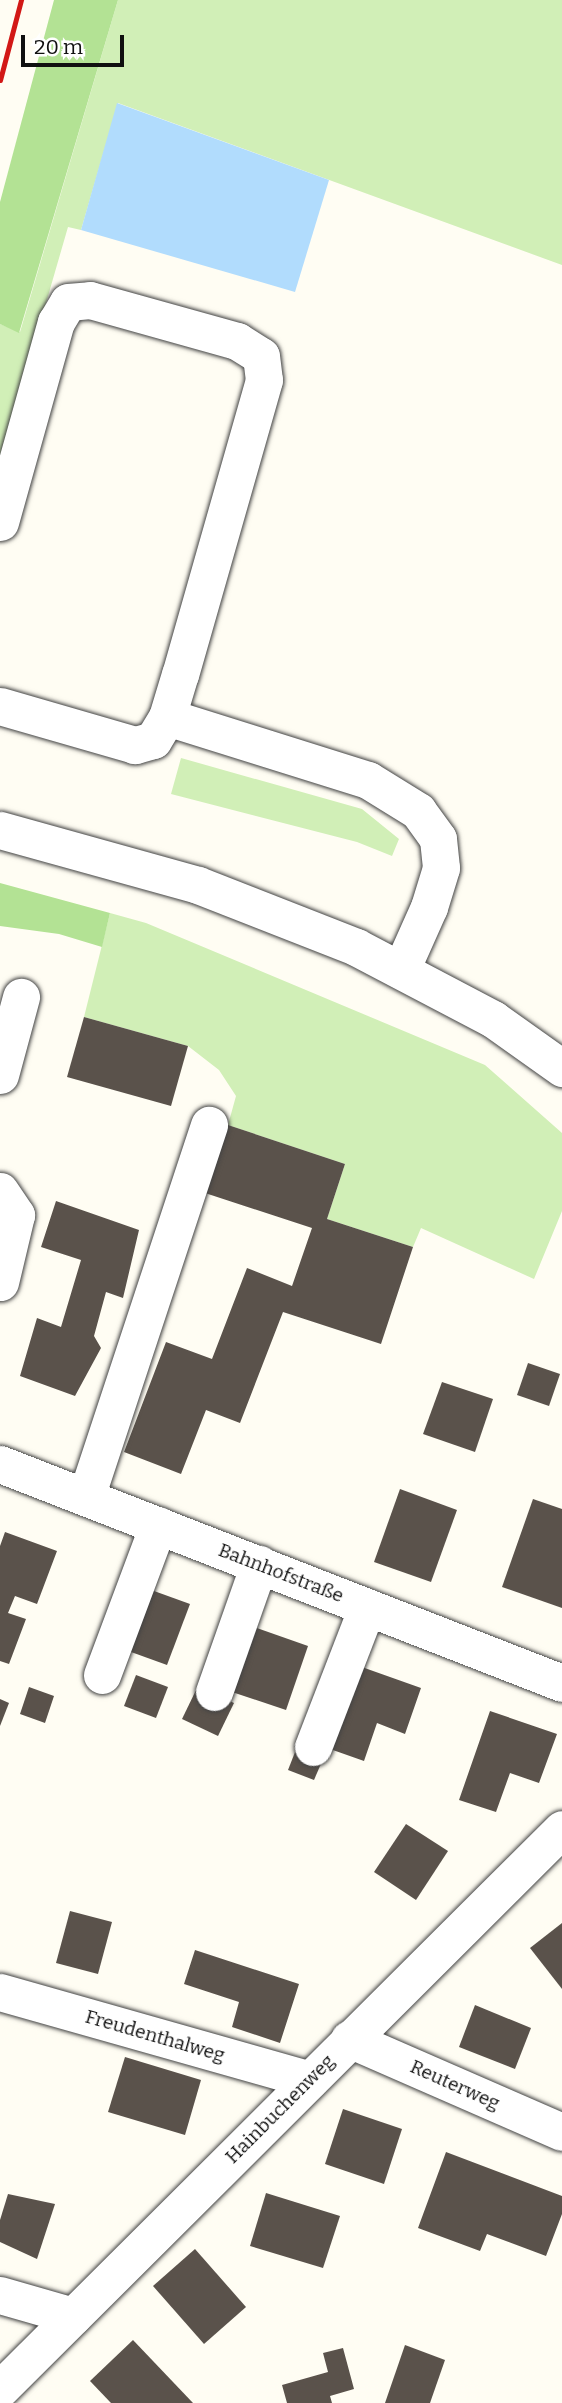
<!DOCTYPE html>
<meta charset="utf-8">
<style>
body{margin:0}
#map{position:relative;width:562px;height:2403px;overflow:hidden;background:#fffdf3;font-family:Bitter,serif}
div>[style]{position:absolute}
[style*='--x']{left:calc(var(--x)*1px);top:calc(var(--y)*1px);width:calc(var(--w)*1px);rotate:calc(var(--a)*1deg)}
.green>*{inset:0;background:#d1efb7}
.forest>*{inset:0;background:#b3e294}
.water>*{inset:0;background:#b1dcfd}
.building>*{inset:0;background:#5a524b}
.roads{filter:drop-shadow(0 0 2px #434343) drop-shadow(0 0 2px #434343)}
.minor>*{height:37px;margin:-18.5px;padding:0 18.5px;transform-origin:18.5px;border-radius:18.5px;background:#fff}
.rail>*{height:5px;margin:-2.5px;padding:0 2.5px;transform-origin:2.5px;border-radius:2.5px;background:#d21816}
span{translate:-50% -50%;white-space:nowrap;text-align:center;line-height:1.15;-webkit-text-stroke:7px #fff;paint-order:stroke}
.street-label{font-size:19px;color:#101010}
.scale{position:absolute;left:21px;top:35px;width:103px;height:32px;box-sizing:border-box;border:4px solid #101010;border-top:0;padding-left:9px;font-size:21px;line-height:24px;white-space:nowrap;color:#101010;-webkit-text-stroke:5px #fff;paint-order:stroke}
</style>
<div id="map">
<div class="green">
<div style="clip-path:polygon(118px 0,562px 0,562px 265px,118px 103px,81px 230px,68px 227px,0 462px,0 324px,20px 332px)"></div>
<div style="clip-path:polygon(181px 758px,362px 809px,399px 839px,392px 856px,357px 842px,171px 794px)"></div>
<div style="clip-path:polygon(110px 913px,146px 923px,485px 1065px,562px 1133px,562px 1211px,534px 1279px,421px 1228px,413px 1247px,327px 1219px,345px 1164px,228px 1125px,236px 1096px,219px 1070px,188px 1046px,84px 1017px)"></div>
</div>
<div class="forest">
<div style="clip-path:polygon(54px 0,118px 0,19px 333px,0 324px,0 202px)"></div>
<div style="clip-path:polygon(0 883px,110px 913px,102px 947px,59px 934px,0 926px)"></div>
</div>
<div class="water">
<div style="clip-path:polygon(117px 103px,329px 180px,295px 292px,81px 230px)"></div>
</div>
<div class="building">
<div style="clip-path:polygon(84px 1017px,188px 1046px,171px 1106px,67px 1077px)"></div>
<div style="clip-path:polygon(228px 1125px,345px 1164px,327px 1219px,413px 1247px,381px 1344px,283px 1312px,240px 1423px,206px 1410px,181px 1474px,124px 1452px,166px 1342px,212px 1359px,247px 1268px,292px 1286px,312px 1228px,205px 1193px)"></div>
<div style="clip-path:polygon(56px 1201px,139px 1230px,123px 1298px,106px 1292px,94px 1336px,101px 1348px,75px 1396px,20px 1376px,37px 1318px,61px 1327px,81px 1260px,41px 1247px)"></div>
<div style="clip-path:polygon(528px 1363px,560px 1374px,549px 1406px,517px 1395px)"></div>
<div style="clip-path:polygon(442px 1382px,493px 1399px,475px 1452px,423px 1434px)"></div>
<div style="clip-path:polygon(400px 1489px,457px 1510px,431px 1582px,374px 1562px)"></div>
<div style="clip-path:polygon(533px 1499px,562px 1509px,562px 1608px,502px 1587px)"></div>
<div style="clip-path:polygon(5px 1532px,57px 1551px,37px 1604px,15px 1596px,8px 1613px,26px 1619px,9px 1664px,0 1661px,0 1546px)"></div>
<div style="clip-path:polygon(143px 1587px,190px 1604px,167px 1665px,120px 1648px)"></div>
<div style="clip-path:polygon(254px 1627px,308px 1646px,286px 1710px,232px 1692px)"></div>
<div style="clip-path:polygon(359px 1666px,421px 1688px,405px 1734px,377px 1723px,364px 1761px,330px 1749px)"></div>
<div style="clip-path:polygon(136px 1675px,168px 1687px,156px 1718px,124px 1706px)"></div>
<div style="clip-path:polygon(198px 1686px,234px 1703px,218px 1736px,182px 1719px)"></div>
<div style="clip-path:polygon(29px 1687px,54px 1696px,45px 1723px,20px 1714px)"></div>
<div style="clip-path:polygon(0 1699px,9px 1703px,0 1726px)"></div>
<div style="clip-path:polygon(490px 1711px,557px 1734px,539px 1783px,510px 1773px,496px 1812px,459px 1800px)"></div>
<div style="clip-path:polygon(299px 1742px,326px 1752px,314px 1780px,288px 1770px)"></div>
<div style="clip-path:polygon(406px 1824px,448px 1851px,416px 1900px,374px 1872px)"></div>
<div style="clip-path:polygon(70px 1911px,112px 1922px,98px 1974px,56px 1963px)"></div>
<div style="clip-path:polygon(562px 1923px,562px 1989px,530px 1948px)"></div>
<div style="clip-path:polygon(195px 1950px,299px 1984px,280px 2043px,232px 2027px,239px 2002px,184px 1984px)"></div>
<div style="clip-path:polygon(475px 2005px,531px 2028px,515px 2069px,459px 2047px)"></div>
<div style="clip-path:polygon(125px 2057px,201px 2080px,185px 2135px,108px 2112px)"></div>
<div style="clip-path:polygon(343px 2109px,402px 2129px,384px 2184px,325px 2164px)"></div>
<div style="clip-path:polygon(446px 2152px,562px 2196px,562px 2214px,546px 2256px,487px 2234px,480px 2251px,418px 2228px)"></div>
<div style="clip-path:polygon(266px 2193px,340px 2216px,323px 2268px,250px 2246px)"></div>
<div style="clip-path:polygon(8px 2194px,55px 2204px,37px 2259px,0 2242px,0 2220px)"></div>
<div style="clip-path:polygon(195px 2249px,246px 2307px,204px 2344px,153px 2286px)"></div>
<div style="clip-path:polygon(133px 2340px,193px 2403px,111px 2403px,90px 2381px)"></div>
<div style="clip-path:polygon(405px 2345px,445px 2360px,430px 2403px,385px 2403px)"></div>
<div style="clip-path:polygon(343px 2348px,354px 2389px,330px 2396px,332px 2403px,287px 2403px,282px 2385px,328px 2372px,323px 2353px)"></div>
</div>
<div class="roads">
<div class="minor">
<div style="--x:0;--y:522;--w:208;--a:-74.4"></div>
<div style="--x:56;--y:322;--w:23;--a:-59"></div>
<div style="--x:68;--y:302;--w:22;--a:-5"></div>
<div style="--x:90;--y:300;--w:153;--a:15.6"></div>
<div style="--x:237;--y:341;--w:28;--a:32"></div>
<div style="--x:261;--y:356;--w:24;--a:83"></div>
<div style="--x:264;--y:380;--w:306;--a:105.9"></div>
<div style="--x:180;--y:674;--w:45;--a:106.8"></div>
<div style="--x:167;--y:717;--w:27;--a:121"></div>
<div style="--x:153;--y:740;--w:19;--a:164"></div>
<div style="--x:135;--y:745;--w:141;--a:-163.9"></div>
<div style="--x:167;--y:717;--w:211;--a:17.4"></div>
<div style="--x:368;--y:780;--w:59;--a:31.8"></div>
<div style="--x:418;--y:811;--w:34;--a:54"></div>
<div style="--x:438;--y:839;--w:29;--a:84"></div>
<div style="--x:441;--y:868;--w:41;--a:107.1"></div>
<div style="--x:429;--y:907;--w:69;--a:114"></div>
<div style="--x:0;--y:830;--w:205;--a:15.5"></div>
<div style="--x:198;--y:885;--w:170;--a:21.4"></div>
<div style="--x:356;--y:947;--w:155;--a:27.7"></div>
<div style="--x:493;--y:1019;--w:85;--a:35.4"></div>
<div style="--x:0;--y:1075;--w:81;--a:-74.9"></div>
<div style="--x:0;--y:1191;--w:29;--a:56"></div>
<div style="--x:16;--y:1215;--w:69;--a:103.4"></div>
<div style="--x:0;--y:1464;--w:603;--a:21.29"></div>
<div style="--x:86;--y:1497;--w:392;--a:-71.7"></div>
<div style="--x:102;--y:1675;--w:160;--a:-69.5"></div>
<div style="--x:214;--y:1692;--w:136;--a:-70.6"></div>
<div style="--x:313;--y:1747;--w:150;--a:-68.9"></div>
<div style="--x:0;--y:1992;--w:322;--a:15.8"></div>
<div style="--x:349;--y:2039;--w:232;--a:23.6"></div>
<div style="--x:0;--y:2295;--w:76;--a:16"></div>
<div style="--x:0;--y:2389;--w:793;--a:-44.9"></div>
</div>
</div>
<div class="rail">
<div style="--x:0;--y:80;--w:83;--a:-75.3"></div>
</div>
<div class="street-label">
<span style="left:281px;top:1573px;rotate:21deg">Bahnhofstraße</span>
<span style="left:155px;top:2036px;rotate:16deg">Freudenthalweg</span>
<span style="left:455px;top:2085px;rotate:24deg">Reuterweg</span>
<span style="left:280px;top:2109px;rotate:-45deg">Hainbuchenweg</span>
</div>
<div class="scale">20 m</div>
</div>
